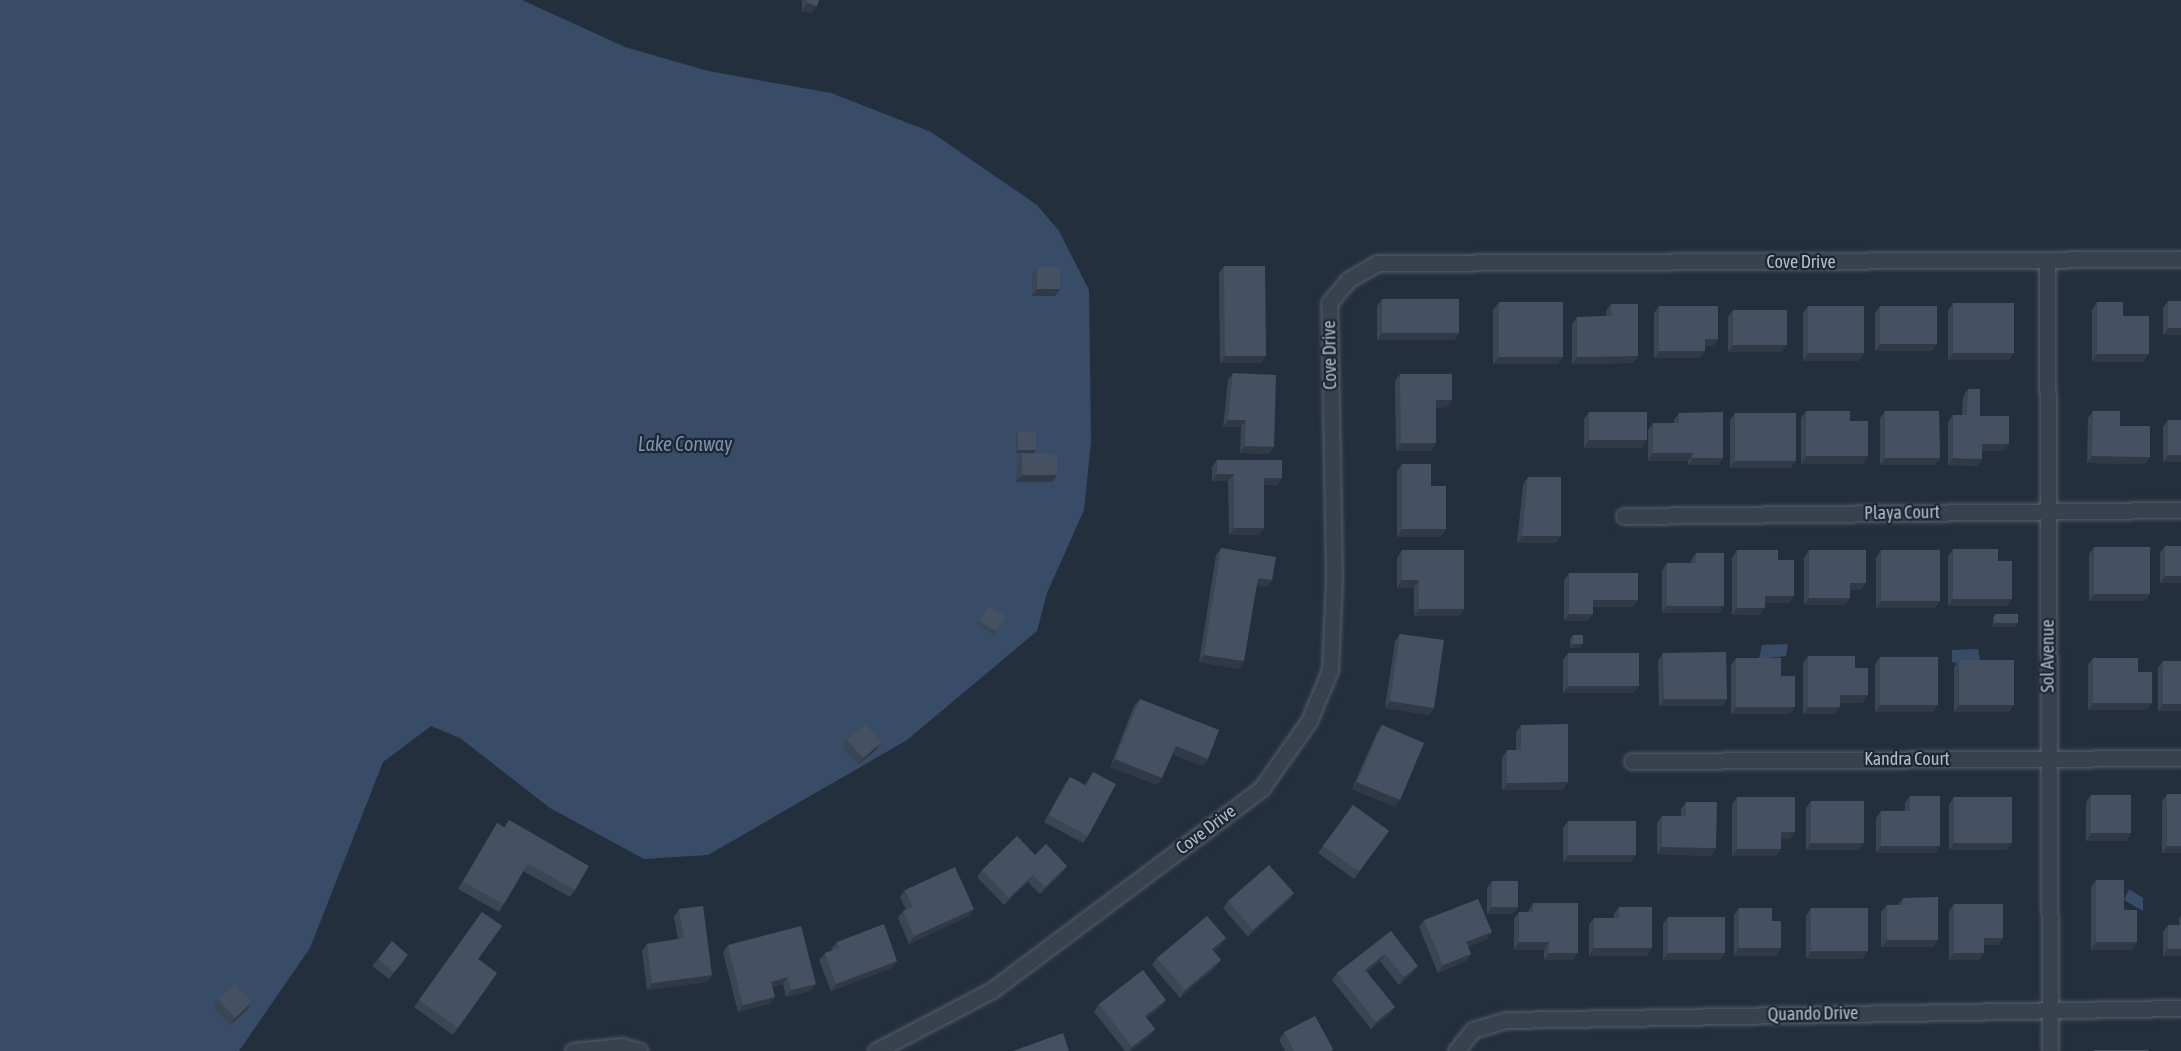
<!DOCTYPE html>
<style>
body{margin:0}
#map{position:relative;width:2181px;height:1051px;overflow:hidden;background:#242f3e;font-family:"Asap Condensed",sans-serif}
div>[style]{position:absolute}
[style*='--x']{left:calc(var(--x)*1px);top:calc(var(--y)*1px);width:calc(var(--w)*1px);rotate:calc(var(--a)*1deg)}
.water>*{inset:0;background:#394c67}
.roads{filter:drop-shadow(0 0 2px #565f6c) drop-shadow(0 0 2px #565f6c)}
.street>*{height:15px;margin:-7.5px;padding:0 7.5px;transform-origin:7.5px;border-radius:7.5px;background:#38414e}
.wall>*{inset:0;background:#3b4654}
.shaded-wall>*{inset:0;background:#303945}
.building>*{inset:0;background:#455162}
span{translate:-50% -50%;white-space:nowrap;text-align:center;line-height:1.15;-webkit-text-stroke:4.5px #1d2633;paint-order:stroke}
.street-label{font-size:18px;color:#b4bcc9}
.water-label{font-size:20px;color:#7c92b1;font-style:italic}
</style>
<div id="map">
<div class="water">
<div style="clip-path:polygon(0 0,522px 0,625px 47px,708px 71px,831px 93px,931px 132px,1037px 205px,1059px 231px,1089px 290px,1091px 442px,1084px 510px,1047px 593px,1037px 631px,907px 740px,708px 855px,644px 859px,550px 808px,460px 738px,431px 726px,383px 762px,310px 948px,239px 1051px,0 1051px)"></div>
<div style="clip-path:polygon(1788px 644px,1786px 656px,1759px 659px,1762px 645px)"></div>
<div style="clip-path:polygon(1978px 649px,1981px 668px,1952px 662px,1952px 650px)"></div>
<div style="clip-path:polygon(2129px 889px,2143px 898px,2143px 911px,2124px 900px)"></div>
</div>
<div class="roads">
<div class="street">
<div style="--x:2047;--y:260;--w:791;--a:89.78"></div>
<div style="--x:1624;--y:516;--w:557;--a:-0.62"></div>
<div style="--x:1632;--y:761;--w:549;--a:-0.31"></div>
<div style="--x:573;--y:1051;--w:49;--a:-5.8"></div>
<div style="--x:622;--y:1046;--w:18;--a:16"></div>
<div style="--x:876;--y:1051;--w:131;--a:-27.7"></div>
<div style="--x:992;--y:990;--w:336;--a:-36.8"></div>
<div style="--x:1261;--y:789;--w:83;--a:-54.8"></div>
<div style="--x:1309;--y:721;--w:55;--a:-67.6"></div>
<div style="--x:1330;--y:670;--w:91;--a:-87.5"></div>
<div style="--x:1334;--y:579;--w:276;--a:-91"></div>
<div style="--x:1329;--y:303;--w:30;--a:-50"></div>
<div style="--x:1348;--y:280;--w:34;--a:-30"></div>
<div style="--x:1377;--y:263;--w:804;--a:-0.29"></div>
<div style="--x:1456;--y:1051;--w:27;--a:-51"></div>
<div style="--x:1473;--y:1030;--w:34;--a:-17"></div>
<div style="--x:1506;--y:1020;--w:675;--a:-1.02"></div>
</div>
</div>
<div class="wall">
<div style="clip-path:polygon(802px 0,819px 0,817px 6px,812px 13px,802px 11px)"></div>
<div style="clip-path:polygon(1224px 266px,1261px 363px,1220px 363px,1219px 273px)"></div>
<div style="clip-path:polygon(1037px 267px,1060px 289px,1055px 296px,1032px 296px,1032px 274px)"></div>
<div style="clip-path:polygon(1382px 299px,1459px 333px,1454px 340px,1377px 340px,1377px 306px)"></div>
<div style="clip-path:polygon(2168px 301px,2181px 335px,2163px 335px,2163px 308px)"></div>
<div style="clip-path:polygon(1499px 302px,1558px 364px,1493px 364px,1493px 310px)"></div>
<div style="clip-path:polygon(2097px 302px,2123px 316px,2144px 362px,2092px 362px,2092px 310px)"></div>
<div style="clip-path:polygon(1953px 303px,2009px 360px,1948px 360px,1948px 311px)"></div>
<div style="clip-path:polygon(1611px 304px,1638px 356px,1633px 363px,1572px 364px,1572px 324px,1577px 317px,1606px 316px,1606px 311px)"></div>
<div style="clip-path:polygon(1659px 306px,1713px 346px,1705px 346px,1700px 358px,1654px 358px,1654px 313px)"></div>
<div style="clip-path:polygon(1808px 306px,1859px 361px,1803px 361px,1803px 313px)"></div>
<div style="clip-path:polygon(1880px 306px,1932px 351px,1875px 351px,1875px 313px)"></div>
<div style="clip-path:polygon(1733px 310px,1782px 352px,1728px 352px,1728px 317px)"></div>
<div style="clip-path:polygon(1233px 373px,1269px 454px,1240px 453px,1241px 427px,1223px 427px,1228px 380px)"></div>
<div style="clip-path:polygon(1400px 374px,1452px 400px,1447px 407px,1436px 408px,1436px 443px,1431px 451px,1396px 451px,1395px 381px)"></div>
<div style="clip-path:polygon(1968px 389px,1980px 416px,2004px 451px,1982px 451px,1977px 466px,1948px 465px,1948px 422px,1953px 415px,1962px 415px,1963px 397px)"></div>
<div style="clip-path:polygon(1806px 411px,1850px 421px,1863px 464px,1801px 464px,1801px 418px)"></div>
<div style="clip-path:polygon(1885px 411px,1940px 458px,1934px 465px,1880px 465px,1880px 418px)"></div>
<div style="clip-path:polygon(2093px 411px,2120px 426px,2150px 457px,2145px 464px,2087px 463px,2088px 418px)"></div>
<div style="clip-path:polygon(1589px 412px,1642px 448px,1584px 448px,1584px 419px)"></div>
<div style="clip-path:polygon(1679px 413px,1718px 465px,1688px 465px,1688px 461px,1648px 461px,1648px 430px,1653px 423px,1674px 423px,1674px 420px)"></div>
<div style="clip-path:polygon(1735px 413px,1791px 468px,1730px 468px,1730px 420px)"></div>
<div style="clip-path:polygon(2168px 420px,2181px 462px,2163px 462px,2163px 427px)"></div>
<div style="clip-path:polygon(1018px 432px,1036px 450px,1034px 453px,1057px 475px,1052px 482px,1016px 482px,1017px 461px,1022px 453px,1016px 453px,1016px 436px)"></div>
<div style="clip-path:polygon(1217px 460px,1282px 478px,1277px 485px,1264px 485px,1264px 528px,1259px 535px,1229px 535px,1228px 481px,1212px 481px,1212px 467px)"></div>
<div style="clip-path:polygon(1402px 464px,1431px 486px,1446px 529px,1441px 537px,1397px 537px,1397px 471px)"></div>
<div style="clip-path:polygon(1528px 477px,1556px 543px,1517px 543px,1523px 485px)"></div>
<div style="clip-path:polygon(2165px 546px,2181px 583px,2160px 583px,2160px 553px)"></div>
<div style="clip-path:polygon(2094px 547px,2145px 601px,2089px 601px,2089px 554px)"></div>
<div style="clip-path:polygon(1221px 548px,1272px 580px,1267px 587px,1257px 585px,1239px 669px,1199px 662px,1216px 555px)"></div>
<div style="clip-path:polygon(1953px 549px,1998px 561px,2007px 606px,1948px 606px,1948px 556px)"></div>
<div style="clip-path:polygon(1402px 550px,1464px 609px,1459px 616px,1414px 616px,1414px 588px,1397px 588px,1397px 558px)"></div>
<div style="clip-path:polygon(1737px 550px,1778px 560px,1789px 603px,1765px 603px,1760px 615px,1732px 615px,1732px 558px)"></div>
<div style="clip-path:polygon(1809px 550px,1861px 590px,1850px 590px,1845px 605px,1804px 605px,1804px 558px)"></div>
<div style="clip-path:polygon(1881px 550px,1935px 608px,1876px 608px,1876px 558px)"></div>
<div style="clip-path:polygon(1696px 553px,1719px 613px,1662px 613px,1662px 571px,1667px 563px,1691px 563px,1691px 560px)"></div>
<div style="clip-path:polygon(1569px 573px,1633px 607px,1593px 607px,1588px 621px,1564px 621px,1564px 580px)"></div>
<div style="clip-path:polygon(988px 606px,1006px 616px,994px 635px,977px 625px)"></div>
<div style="clip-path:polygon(1995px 614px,2018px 623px,2015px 627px,1993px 627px,1993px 618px)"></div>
<div style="clip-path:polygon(1400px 634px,1434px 708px,1429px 715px,1385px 708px,1395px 641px)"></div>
<div style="clip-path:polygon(1573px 635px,1580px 648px,1570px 648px,1570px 639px)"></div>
<div style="clip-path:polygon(1568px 653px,1634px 693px,1563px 693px,1563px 660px)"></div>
<div style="clip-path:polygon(1663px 653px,1727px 699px,1722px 706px,1659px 706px,1658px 661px)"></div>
<div style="clip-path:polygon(1808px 656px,1855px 668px,1863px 703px,1840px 703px,1835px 714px,1803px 714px,1803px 663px)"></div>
<div style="clip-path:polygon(1880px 657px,1933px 712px,1875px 712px,1875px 664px)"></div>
<div style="clip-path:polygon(1736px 658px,1781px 676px,1790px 714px,1731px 714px,1731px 665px)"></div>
<div style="clip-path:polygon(2093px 658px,2138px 672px,2147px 710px,2088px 710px,2088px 665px)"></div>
<div style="clip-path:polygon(1959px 660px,2009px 712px,1954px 712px,1954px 667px)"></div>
<div style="clip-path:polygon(2163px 661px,2181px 711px,2158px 711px,2158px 668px)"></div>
<div style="clip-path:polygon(1140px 699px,1208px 759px,1203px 766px,1172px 754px,1157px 785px,1110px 767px,1134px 706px)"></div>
<div style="clip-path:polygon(1382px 725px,1395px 807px,1352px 789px,1377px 732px)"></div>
<div style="clip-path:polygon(1521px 725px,1563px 790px,1502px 790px,1502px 758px,1507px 750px,1516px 750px,1516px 732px)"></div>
<div style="clip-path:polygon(847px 740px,876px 750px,858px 765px,842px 747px)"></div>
<div style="clip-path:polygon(1093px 772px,1088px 836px,1083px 843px,1044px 822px,1065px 784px,1070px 777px,1085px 785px)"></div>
<div style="clip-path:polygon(2167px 794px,2181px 853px,2162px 853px,2162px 802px)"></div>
<div style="clip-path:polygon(2091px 795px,2126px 841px,2086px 841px,2086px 802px)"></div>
<div style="clip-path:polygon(1910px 796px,1935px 853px,1876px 853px,1876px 818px,1881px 811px,1905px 811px,1905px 803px)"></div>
<div style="clip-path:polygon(1737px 797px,1790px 839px,1781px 839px,1776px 856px,1732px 856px,1732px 805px)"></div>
<div style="clip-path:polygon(1954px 797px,2007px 850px,1949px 850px,1949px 805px)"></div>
<div style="clip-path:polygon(1811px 801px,1859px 850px,1806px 850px,1806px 808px)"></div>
<div style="clip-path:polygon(1686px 802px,1716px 848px,1711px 856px,1657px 854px,1657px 823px,1662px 816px,1681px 816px,1681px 809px)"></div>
<div style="clip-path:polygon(1353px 805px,1389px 831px,1354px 879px,1318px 853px)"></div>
<div style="clip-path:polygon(509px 820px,575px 890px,570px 897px,523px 871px,499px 912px,458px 889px,497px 823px,504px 827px)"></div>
<div style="clip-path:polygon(1568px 821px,1631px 862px,1563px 862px,1563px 828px)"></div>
<div style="clip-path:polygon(1035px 855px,1067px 866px,1062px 873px,1040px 894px,1028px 882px,1004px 905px,977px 877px,982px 870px)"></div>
<div style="clip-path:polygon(2096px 880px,2124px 910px,2132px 950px,2091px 950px,2091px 887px)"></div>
<div style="clip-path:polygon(1492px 881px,1513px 914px,1487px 914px,1487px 888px)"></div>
<div style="clip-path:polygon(905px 890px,974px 909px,969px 916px,909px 944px,898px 918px,903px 911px,906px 910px,900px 897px)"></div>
<div style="clip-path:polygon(1294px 893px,1289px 900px,1248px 937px,1223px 908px,1228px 901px)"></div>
<div style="clip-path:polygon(1903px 898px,1933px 947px,1881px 947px,1881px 912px,1887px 905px,1898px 905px)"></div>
<div style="clip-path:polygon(1533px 903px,1573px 960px,1544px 960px,1544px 950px,1514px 950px,1514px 919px,1519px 912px,1528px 912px)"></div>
<div style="clip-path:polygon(1954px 904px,1998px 945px,1984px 945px,1979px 960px,1949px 960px,1949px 911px)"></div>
<div style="clip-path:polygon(1619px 907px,1647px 956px,1589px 956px,1589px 925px,1594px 918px,1614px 918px,1614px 914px)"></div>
<div style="clip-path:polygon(1739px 908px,1772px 921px,1776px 956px,1734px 956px,1734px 915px)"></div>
<div style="clip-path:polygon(1811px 908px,1863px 959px,1806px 959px,1806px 916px)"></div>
<div style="clip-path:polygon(679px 909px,712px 975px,707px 982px,647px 990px,642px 951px,647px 944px,678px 939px,674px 917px)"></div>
<div style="clip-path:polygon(482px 912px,478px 959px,497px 973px,453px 1035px,414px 1007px)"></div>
<div style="clip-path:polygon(2181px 916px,2181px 956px,2163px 956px,2163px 932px,2168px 925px,2179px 925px,2179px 918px)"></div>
<div style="clip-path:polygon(1668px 917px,1720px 960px,1663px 960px,1663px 924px)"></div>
<div style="clip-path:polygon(1424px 920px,1492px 932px,1487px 939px,1468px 947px,1471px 954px,1466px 961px,1438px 973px,1419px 927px)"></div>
<div style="clip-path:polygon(1391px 931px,1413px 973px,1399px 985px,1380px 961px,1367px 972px,1395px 1007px,1390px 1014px,1371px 1029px,1332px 980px,1337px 973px)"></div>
<div style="clip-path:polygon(1226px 938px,1221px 945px,1214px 951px,1216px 967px,1180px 998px,1152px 965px,1157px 958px)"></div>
<div style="clip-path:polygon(837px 942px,897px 961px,892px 968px,831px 991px,819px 960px,825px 953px,832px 950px,831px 949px)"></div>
<div style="clip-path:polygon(728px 945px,816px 984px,811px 991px,786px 997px,783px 984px,772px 987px,775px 997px,769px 1004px,738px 1012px,723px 952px)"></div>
<div style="clip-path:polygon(378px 959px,403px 962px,389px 979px,372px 966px)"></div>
<div style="clip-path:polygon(218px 999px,252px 1002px,247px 1010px,230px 1025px,213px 1006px)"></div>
<div style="clip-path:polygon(1166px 1000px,1161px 1007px,1146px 1018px,1155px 1029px,1150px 1036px,1131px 1051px,1125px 1051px,1094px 1012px,1099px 1004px)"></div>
<div style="clip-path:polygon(1284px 1032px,1333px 1049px,1332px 1051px,1285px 1051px,1279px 1040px)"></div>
</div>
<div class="shaded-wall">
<div style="clip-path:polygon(807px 3px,817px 6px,812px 13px,802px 11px)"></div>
<div style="clip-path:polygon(1037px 289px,1060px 289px,1055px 296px,1032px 296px)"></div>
<div style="clip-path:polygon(2168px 328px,2181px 328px,2181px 335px,2163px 335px)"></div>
<div style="clip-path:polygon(1382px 333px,1459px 333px,1454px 340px,1377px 340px)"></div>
<div style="clip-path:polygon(1705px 339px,1718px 339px,1713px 346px,1700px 346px)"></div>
<div style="clip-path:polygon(1880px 344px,1937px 344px,1932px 351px,1875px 351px)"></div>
<div style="clip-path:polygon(1733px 345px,1787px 345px,1782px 352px,1728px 352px)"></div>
<div style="clip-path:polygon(1659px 351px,1705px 351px,1700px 358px,1654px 358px)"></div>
<div style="clip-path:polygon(1808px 353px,1864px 353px,1859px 361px,1803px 361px)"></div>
<div style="clip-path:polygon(1953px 353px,2014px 353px,2009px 360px,1948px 360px)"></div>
<div style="clip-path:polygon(2097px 354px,2149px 354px,2144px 362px,2092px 362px)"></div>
<div style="clip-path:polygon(1225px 356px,1266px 356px,1261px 363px,1220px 363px)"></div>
<div style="clip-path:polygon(1638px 356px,1633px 363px,1572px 364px,1577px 357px)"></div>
<div style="clip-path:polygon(1499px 357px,1563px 357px,1558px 364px,1493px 364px)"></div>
<div style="clip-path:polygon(1436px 400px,1452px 400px,1447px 407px,1431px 408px)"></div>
<div style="clip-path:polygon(1228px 420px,1246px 420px,1241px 427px,1223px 427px)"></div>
<div style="clip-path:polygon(1589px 440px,1647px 440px,1642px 448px,1584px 448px)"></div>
<div style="clip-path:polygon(1401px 443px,1436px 443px,1431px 451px,1396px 451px)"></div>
<div style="clip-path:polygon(1982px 444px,2009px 444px,2004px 451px,1977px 451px)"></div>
<div style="clip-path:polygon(1245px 446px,1274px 447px,1269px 454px,1240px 453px)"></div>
<div style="clip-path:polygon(1018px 450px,1036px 450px,1034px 453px,1016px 453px)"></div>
<div style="clip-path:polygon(1653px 453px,1693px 453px,1688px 461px,1648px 461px)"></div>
<div style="clip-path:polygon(2168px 455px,2181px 455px,2181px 462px,2163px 462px)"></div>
<div style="clip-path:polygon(1806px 456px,1868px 456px,1863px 464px,1801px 464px)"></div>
<div style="clip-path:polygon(2092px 456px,2150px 457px,2145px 464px,2087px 463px)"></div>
<div style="clip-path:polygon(1693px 458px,1723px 458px,1718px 465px,1688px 465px)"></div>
<div style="clip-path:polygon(1885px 458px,1940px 458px,1934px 465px,1880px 465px)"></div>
<div style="clip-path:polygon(1953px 458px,1982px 459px,1977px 466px,1948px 465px)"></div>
<div style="clip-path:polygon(1735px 461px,1796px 461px,1791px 468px,1730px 468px)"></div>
<div style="clip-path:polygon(1217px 474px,1234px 474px,1228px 481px,1212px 481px)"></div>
<div style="clip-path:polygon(1022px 475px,1057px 475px,1052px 482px,1016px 482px)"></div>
<div style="clip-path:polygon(1264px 478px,1282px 478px,1277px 485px,1259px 485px)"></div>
<div style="clip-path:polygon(1234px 528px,1264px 528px,1259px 535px,1229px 535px)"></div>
<div style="clip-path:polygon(1402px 529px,1446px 529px,1441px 537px,1397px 537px)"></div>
<div style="clip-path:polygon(1522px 536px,1561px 536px,1556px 543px,1517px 543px)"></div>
<div style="clip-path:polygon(2165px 576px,2181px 576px,2181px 583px,2160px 583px)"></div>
<div style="clip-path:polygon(1258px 578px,1272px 580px,1267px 587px,1253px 585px)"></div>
<div style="clip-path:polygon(1402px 580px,1419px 580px,1414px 588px,1397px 588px)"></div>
<div style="clip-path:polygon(1850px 583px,1866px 583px,1861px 590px,1845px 590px)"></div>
<div style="clip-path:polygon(2094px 594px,2150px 594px,2145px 601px,2089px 601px)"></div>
<div style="clip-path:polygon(1765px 596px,1794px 596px,1789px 603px,1760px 603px)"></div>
<div style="clip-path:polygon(1809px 598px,1850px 598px,1845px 605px,1804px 605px)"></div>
<div style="clip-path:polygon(1953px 599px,2012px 599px,2007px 606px,1948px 606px)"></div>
<div style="clip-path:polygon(1593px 600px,1638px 600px,1633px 607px,1588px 607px)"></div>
<div style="clip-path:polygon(1881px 601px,1940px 601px,1935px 608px,1876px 608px)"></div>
<div style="clip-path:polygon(1667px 606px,1724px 606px,1719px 613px,1662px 613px)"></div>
<div style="clip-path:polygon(1737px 608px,1765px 608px,1760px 615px,1732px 615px)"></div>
<div style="clip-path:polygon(1419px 609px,1464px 609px,1459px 616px,1414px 616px)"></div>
<div style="clip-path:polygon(1569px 614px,1593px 614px,1588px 621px,1564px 621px)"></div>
<div style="clip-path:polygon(1995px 623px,2018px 623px,2015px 627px,1993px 627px)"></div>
<div style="clip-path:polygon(1573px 644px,1583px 644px,1580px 648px,1570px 648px)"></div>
<div style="clip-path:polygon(1204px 655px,1244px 661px,1239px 669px,1199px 662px)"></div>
<div style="clip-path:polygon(1568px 686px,1639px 686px,1634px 693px,1563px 693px)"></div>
<div style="clip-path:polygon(1840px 695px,1868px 695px,1863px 703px,1835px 703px)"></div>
<div style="clip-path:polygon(1664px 699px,1727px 699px,1722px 706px,1659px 706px)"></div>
<div style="clip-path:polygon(1390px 701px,1434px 708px,1429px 715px,1385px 708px)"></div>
<div style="clip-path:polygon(2093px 703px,2152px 703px,2147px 710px,2088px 710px)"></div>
<div style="clip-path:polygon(2163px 704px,2181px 704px,2181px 711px,2158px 711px)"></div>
<div style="clip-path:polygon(1880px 705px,1938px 705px,1933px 712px,1875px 712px)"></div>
<div style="clip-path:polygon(1959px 705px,2014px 705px,2009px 712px,1954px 712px)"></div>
<div style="clip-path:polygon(1736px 707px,1795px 707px,1790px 714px,1731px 714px)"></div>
<div style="clip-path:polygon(1808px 707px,1840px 707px,1835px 714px,1803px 714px)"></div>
<div style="clip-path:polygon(881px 743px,876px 750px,858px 765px,863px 758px)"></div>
<div style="clip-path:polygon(1176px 746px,1208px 759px,1203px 766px,1171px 753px)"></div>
<div style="clip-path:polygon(1115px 759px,1162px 778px,1157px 785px,1110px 767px)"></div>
<div style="clip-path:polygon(1357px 782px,1400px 800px,1395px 807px,1352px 789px)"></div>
<div style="clip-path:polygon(1568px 782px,1563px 790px,1502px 790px,1507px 783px)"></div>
<div style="clip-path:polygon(1781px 832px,1795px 832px,1790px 839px,1776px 839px)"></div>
<div style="clip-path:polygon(2091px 833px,2131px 833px,2126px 841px,2086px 841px)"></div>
<div style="clip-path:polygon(1811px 843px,1864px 843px,1859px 850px,1806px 850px)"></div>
<div style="clip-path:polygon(1954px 843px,2012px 843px,2007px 850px,1949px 850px)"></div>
<div style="clip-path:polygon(1881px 846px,1940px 846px,1935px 853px,1876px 853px)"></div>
<div style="clip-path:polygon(2167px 846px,2181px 846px,2181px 853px,2162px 853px)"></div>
<div style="clip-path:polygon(1662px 847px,1716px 848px,1711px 856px,1657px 854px)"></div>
<div style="clip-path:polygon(1737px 849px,1781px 849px,1776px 856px,1732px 856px)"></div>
<div style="clip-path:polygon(1568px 855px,1636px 855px,1631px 862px,1563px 862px)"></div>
<div style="clip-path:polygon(1067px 866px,1062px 873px,1040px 894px,1045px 887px)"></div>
<div style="clip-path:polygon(1033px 875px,1028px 882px,1004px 905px,1009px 898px)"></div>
<div style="clip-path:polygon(1294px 893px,1289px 900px,1248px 937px,1253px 930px)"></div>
<div style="clip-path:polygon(1492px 907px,1518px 907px,1513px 914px,1487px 914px)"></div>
<div style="clip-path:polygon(974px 909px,969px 916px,909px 944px,914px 936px)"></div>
<div style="clip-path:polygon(1492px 932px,1487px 939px,1461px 950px,1466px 942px)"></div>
<div style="clip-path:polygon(1226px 938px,1221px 945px,1207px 956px,1212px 949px)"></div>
<div style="clip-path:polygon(1984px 938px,2003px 938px,1998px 945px,1979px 945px)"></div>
<div style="clip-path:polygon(1887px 940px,1938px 940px,1933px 947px,1881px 947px)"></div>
<div style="clip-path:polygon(1519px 942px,1549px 942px,1544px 950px,1514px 950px)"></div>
<div style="clip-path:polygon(2096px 942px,2137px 942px,2132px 950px,2091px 950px)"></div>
<div style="clip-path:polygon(1594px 948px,1652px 948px,1647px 956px,1589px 956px)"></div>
<div style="clip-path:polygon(1739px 948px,1781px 948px,1776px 956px,1734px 956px)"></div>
<div style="clip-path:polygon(2168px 949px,2181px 949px,2181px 956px,2163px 956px)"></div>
<div style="clip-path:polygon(1811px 951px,1868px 951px,1863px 959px,1806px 959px)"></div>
<div style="clip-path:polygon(1549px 953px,1578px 953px,1573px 960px,1544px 960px)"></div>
<div style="clip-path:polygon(1668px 953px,1725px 953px,1720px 960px,1663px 960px)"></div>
<div style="clip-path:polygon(1954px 953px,1984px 953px,1979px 960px,1949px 960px)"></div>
<div style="clip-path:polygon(1385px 954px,1380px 961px,1360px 977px,1365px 970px)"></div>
<div style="clip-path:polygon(1471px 954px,1466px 961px,1438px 973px,1443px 965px)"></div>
<div style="clip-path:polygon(1221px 960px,1216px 967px,1180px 998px,1185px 990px)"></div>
<div style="clip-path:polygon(897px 961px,892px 968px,831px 991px,836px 984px)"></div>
<div style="clip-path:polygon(1418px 966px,1413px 973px,1399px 985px,1404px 977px)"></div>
<div style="clip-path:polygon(712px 975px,707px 982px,647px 990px,652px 983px)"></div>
<div style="clip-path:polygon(788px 977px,783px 984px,766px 989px,771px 982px)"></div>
<div style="clip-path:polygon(816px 984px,811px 991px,786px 997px,791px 990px)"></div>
<div style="clip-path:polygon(775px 997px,769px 1004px,738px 1012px,743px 1005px)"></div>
<div style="clip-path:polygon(1166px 1000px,1161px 1007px,1140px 1024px,1145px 1016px)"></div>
<div style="clip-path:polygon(252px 1002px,247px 1010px,230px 1025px,235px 1018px)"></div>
<div style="clip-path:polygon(1395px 1007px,1390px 1014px,1371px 1029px,1376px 1022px)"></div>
<div style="clip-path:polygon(1155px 1029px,1150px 1036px,1131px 1051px,1129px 1051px,1132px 1047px)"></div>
</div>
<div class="building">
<div style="clip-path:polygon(807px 0,819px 0,817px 6px,807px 3px)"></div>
<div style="clip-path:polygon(1224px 266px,1265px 266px,1266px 356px,1225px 356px)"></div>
<div style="clip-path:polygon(1037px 267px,1060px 267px,1060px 289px,1037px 289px)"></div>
<div style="clip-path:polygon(1382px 299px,1459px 299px,1459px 333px,1382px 333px)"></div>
<div style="clip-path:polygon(2168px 301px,2181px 301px,2181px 328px,2168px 328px)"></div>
<div style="clip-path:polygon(1499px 302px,1563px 302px,1563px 357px,1499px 357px)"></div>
<div style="clip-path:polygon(2097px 302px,2123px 302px,2123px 316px,2149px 316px,2149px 354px,2097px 354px)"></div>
<div style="clip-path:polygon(1953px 303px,2014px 303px,2014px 353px,1953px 353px)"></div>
<div style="clip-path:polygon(1611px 304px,1638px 304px,1638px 356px,1577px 357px,1577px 317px,1612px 316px)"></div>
<div style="clip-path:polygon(1659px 306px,1718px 306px,1718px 339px,1705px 339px,1705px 351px,1659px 351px)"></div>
<div style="clip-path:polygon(1808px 306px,1864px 306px,1864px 353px,1808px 353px)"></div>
<div style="clip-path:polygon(1880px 306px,1937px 306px,1937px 344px,1880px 344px)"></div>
<div style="clip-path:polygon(1733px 310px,1787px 310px,1787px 345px,1733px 345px)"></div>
<div style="clip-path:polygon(1233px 373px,1276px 375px,1274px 447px,1245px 446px,1246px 420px,1228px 420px)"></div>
<div style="clip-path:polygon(1400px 374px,1452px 374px,1452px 400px,1436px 400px,1436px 443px,1401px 443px)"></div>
<div style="clip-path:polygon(1968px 389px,1980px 389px,1980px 416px,2009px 416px,2009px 444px,1982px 444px,1982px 459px,1953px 458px,1953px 415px,1967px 415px)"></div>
<div style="clip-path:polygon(1806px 411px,1850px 411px,1850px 421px,1868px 421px,1868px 456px,1806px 456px)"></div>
<div style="clip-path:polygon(1885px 411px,1939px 411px,1940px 458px,1885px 458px)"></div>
<div style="clip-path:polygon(2093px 411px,2120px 411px,2120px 426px,2150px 426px,2150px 457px,2092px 456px)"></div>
<div style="clip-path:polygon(1589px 412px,1647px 412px,1647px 440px,1589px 440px)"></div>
<div style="clip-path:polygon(1723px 412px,1723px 458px,1693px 458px,1693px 453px,1653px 453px,1653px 423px,1679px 423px,1679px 413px)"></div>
<div style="clip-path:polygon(1735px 413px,1796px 413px,1796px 461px,1735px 461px)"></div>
<div style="clip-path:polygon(2168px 420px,2181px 420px,2181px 455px,2168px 455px)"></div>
<div style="clip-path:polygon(1018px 432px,1036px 432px,1036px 450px,1018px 450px)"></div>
<div style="clip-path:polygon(1022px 453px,1057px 454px,1057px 475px,1022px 475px)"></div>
<div style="clip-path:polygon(1217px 460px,1282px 460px,1282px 478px,1264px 478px,1264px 528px,1234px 528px,1234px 474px,1217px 474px)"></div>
<div style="clip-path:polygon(1402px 464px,1431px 464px,1431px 486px,1446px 486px,1446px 529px,1402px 529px)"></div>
<div style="clip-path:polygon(1528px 477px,1561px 477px,1561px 536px,1522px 536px)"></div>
<div style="clip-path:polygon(2165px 546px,2181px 546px,2181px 576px,2165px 576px)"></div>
<div style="clip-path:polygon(2094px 547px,2150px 547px,2150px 594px,2094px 594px)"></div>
<div style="clip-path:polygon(1221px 548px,1276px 557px,1272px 580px,1258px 578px,1244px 661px,1204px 655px)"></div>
<div style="clip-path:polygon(1953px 549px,1998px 549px,1998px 561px,2012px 561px,2012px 599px,1953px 599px)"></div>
<div style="clip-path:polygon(1402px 550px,1464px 550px,1464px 609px,1419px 609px,1419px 580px,1402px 580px)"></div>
<div style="clip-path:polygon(1737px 550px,1778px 550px,1778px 560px,1794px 560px,1794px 596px,1765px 596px,1765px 608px,1737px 608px)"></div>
<div style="clip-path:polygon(1809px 550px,1866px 550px,1866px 583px,1850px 583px,1850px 598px,1809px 598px)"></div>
<div style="clip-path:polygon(1881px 550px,1940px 550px,1940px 601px,1881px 601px)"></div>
<div style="clip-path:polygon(1696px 553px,1724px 553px,1724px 606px,1667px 606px,1667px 563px,1696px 563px)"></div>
<div style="clip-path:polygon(1569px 573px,1638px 573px,1638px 600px,1593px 600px,1593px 614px,1569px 614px)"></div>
<div style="clip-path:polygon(988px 606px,1006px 616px,996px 631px,979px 621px)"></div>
<div style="clip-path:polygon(1995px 614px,2018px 614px,2018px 623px,1995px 623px)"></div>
<div style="clip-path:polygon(1400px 634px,1444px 640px,1434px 708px,1390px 701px)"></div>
<div style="clip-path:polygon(1573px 635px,1583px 635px,1583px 644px,1573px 644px)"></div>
<div style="clip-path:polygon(1726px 652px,1727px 699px,1664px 699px,1663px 653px)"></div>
<div style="clip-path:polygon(1568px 653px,1639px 653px,1639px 686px,1568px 686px)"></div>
<div style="clip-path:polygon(1808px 656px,1855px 656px,1855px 668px,1868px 668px,1868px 695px,1840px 695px,1840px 707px,1808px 707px)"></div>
<div style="clip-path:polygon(1880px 657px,1938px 657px,1938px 705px,1880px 705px)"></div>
<div style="clip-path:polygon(1736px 658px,1781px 658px,1781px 676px,1795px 676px,1795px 707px,1736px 707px)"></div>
<div style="clip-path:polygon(2093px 658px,2138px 658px,2138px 672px,2152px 672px,2152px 703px,2093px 703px)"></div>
<div style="clip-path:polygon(1959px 660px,2014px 660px,2014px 705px,1959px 705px)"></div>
<div style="clip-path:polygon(2163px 661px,2181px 661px,2181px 704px,2163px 704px)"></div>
<div style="clip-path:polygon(1140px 699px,1219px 730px,1208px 759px,1176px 746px,1162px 778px,1115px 759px)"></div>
<div style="clip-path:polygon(866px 724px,881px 743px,863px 758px,847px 740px)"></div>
<div style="clip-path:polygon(1568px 724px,1568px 782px,1507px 783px,1507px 750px,1521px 750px,1521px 725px)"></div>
<div style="clip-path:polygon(1382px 725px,1424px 743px,1400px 800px,1357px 782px)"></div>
<div style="clip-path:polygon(1093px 772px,1116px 784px,1088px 836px,1049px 815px,1070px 777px,1086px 786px)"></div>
<div style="clip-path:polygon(2167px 794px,2181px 794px,2181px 846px,2167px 846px)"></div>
<div style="clip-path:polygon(2091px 795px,2131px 795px,2131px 833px,2091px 833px)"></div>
<div style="clip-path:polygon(1910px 796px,1940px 796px,1940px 846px,1881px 846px,1881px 811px,1910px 811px)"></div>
<div style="clip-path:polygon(1737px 797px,1795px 797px,1795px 832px,1781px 832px,1781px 849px,1737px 849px)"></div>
<div style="clip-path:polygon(1954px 797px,2012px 797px,2012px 843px,1954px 843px)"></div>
<div style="clip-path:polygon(1811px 801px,1864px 801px,1864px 843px,1811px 843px)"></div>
<div style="clip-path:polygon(1686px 802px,1717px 802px,1716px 848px,1662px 847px,1662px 816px,1686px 816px)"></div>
<div style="clip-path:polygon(1353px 805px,1389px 831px,1359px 871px,1323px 846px)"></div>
<div style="clip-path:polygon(509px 820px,589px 866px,575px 890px,528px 863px,504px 904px,463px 882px,497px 823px,505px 828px)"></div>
<div style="clip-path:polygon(1568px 821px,1636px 821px,1636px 855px,1568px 855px)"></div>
<div style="clip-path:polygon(1017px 836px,1035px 855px,1046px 844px,1067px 866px,1045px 887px,1033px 875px,1009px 898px,982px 870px)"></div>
<div style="clip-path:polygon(1269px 865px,1294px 893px,1253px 930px,1228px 901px)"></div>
<div style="clip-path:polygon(955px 867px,974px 909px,914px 936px,903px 911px,913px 907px,905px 890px)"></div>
<div style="clip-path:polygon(2096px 880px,2124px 880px,2124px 910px,2137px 910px,2137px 942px,2096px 942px)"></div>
<div style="clip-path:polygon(1492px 881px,1518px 881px,1518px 907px,1492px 907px)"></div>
<div style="clip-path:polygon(1938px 897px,1938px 940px,1887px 940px,1887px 905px,1903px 905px,1903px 898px)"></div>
<div style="clip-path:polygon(1478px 899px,1492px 932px,1466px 942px,1471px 954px,1443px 965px,1424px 920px)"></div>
<div style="clip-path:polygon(1533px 903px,1578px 903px,1578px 953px,1549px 953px,1549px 942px,1519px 942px,1519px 912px,1533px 912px)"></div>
<div style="clip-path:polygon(1954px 904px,2003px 904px,2003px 938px,1984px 938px,1984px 953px,1954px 953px)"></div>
<div style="clip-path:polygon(703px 906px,712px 975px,652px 983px,647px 944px,684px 938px,679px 909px)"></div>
<div style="clip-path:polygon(1619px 907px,1652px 907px,1652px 948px,1594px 948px,1594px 918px,1619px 918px)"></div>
<div style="clip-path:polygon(1739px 908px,1772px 908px,1772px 921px,1781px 921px,1781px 948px,1739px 948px)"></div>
<div style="clip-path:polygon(1811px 908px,1868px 908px,1868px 951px,1811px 951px)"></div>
<div style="clip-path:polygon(482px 912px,502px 926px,478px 959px,497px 973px,458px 1028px,419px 1000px)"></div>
<div style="clip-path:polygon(1207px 916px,1226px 938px,1212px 949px,1221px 960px,1185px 990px,1157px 958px)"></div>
<div style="clip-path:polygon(1668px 917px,1725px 917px,1725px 953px,1668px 953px)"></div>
<div style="clip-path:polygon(884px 924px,897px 961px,836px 984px,825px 953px,839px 948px,837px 942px)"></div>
<div style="clip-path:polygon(2168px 925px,2181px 925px,2181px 949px,2168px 949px)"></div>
<div style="clip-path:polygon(801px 926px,816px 984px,791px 990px,788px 977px,771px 982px,775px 997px,743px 1005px,728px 945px)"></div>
<div style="clip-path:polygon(1391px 931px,1418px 966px,1404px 977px,1385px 954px,1365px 970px,1395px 1007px,1376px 1022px,1337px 973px)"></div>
<div style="clip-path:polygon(392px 941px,408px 955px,394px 972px,378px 959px)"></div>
<div style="clip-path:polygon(1143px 970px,1166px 1000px,1145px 1016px,1155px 1029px,1132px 1047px,1099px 1004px)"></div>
<div style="clip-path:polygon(235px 984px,252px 1002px,235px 1018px,218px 999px)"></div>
<div style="clip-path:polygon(1315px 1016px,1333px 1049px,1330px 1051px,1294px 1051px,1284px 1032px)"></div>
<div style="clip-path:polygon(1063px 1033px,1069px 1051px,1013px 1051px)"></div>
<div style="clip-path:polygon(2094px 1050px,2149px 1050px,2149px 1051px,2094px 1051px)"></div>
</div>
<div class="street-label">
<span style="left:1801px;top:262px">Cove Drive</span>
<span style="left:1330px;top:355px;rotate:-91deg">Cove Drive</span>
<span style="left:1902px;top:513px;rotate:-1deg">Playa Court</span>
<span style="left:2048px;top:656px;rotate:-90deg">Sol Avenue</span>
<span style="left:1907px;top:759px">Kandra Court</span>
<span style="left:1206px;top:830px;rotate:-37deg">Cove Drive</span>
<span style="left:1813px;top:1014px;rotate:-1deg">Quando Drive</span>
</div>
<div class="water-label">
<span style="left:685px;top:443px">Lake Conway</span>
</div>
</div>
